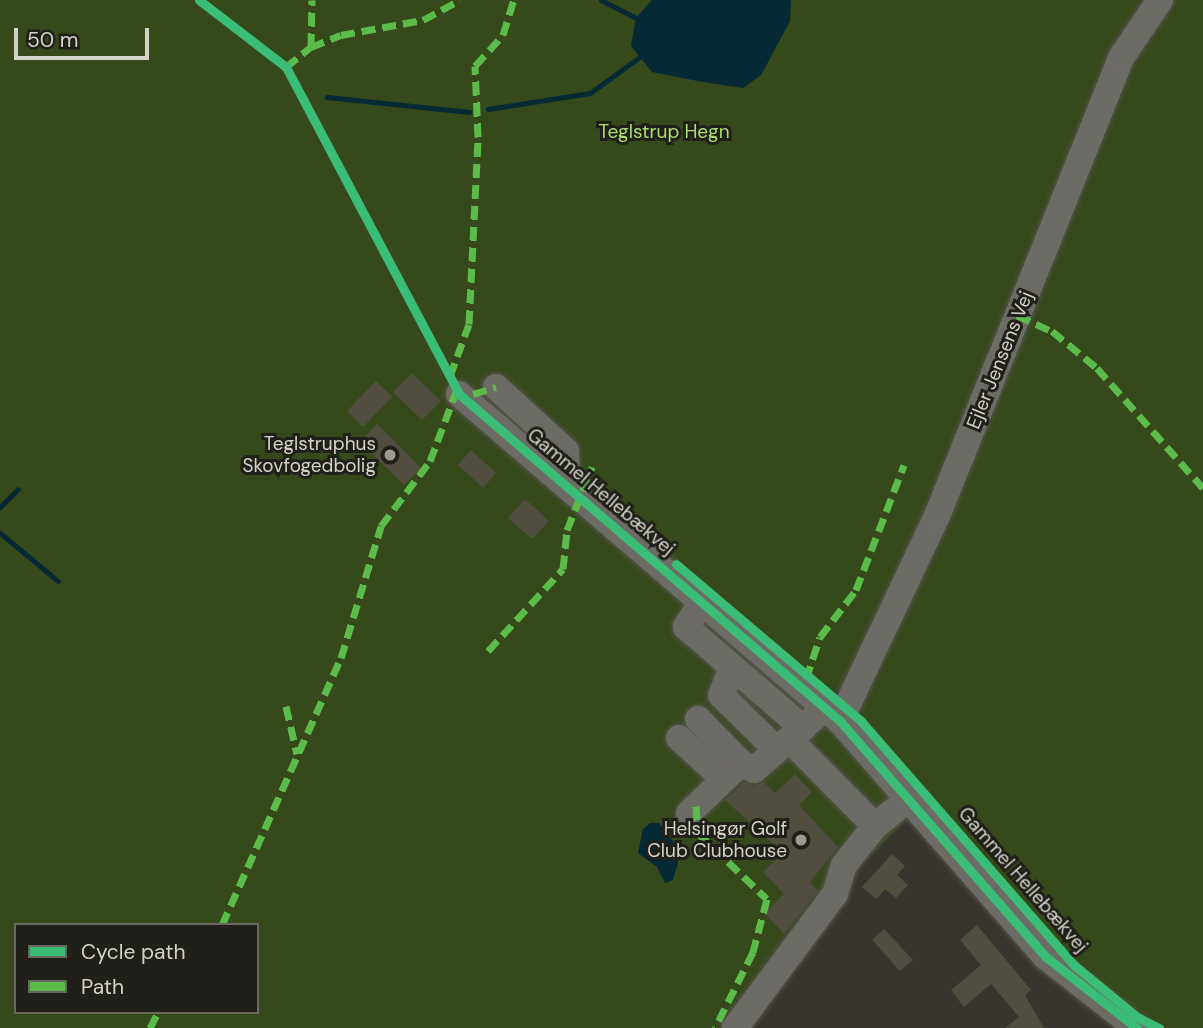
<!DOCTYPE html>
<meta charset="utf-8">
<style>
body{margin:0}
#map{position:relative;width:1203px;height:1028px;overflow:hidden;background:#37352e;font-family:"DM Sans",sans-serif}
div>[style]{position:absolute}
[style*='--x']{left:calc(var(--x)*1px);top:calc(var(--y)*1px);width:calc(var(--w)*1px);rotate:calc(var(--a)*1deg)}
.green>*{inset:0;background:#36491a}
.water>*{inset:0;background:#052935}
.stream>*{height:5px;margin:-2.5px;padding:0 2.5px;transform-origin:2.5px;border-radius:2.5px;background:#052935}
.building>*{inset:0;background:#514e40}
.roads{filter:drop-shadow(0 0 2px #55544d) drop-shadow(0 0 2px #55544d)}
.minor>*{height:26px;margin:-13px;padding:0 13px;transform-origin:13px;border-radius:13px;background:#6d6b65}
.quiet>*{height:7px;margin-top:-3.5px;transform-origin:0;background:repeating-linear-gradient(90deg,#5cbc4b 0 14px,transparent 0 21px)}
.cycleway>*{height:9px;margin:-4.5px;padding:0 4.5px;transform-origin:4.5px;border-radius:4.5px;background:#3abd76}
.dots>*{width:19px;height:19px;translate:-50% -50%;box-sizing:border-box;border:4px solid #201f19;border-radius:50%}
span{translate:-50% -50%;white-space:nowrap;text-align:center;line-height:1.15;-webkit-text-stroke:6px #201f19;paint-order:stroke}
.park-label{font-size:19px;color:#abdf6c}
.street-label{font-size:19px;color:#d4d3ca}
.poi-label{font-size:19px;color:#d4d3ca}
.right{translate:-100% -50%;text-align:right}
.legend{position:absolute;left:14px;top:923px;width:245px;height:91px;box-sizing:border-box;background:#201f19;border:2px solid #686760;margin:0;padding:9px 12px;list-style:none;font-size:21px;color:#d4d3ca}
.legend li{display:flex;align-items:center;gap:14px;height:35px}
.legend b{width:35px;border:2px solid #686760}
.scale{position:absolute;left:14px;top:28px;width:135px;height:32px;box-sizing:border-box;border:4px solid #d4d3ca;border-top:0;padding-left:9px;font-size:21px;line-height:24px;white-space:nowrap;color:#d4d3ca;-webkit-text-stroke:5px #201f19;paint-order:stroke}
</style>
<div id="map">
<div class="green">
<div style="clip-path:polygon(evenodd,0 0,1203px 0,1203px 1028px,1157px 1028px,1096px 990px,868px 731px,848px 681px,815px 708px,911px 815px,785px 943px,723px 1028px,0 1028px,0 0,16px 925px,257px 925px,257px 1012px,16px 1012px,16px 925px)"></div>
</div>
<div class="water">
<div style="clip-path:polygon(652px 0,791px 0,790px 21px,761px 75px,743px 88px,703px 82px,652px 72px,631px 46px,636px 18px)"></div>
<div style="clip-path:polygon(650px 823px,659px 823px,681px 852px,673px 880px,665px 883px,657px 867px,638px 853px,643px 829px)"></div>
</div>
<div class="stream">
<div style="--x:601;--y:0;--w:39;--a:27"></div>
<div style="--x:327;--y:97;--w:143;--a:6"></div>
<div style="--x:488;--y:109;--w:103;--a:-8.9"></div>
<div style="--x:590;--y:93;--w:63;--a:-36"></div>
<div style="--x:0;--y:507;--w:25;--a:-45"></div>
<div style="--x:0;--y:533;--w:75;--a:39.6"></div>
</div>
<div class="building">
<div style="clip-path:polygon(412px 373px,441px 401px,422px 420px,393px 392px)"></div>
<div style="clip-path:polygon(376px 381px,392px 397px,363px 427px,347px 411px)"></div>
<div style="clip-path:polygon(377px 424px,421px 468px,404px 485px,360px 442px)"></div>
<div style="clip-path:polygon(471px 450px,496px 473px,483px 488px,458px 465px)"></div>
<div style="clip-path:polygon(525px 499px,549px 521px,532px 539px,508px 518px)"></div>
<div style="clip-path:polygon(795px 774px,812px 792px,799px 805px,838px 847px,810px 882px,818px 891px,784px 934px,764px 913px,784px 894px,763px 872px,783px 853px,725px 800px,744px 782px,754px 787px,764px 782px,775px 793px)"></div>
<div style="clip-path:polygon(892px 854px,905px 866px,897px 875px,908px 885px,896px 898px,885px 889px,876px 899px,862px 887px)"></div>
<div style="clip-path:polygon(977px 925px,1031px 990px,1025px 995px,1044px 1028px,1005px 1028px,1019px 1017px,991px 984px,964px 1007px,951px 990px,981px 965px,960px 940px)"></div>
<div style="clip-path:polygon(884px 929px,913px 960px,900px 971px,872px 940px)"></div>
</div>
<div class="roads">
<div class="minor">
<div style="--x:496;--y:387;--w:95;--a:42.4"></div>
<div style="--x:566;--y:451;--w:35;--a:87"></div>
<div style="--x:459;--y:394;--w:502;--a:40.64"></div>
<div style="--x:840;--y:721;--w:313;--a:48.9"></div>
<div style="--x:1046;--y:957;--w:115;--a:38"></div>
<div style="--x:702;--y:602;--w:30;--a:123"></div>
<div style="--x:686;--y:627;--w:155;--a:40.8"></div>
<div style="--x:732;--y:667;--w:30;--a:111"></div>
<div style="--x:721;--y:695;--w:78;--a:44.5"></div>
<div style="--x:698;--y:719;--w:62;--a:45.7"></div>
<div style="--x:840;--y:721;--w:227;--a:-64.7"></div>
<div style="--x:937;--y:516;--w:494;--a:-68.1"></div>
<div style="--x:1121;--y:58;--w:70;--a:-56.1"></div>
<div style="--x:679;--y:738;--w:61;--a:42.3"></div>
<div style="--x:789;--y:739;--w:122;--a:45.3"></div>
<div style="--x:689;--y:813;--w:72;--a:-43.9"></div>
<div style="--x:741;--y:763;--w:15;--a:28"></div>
<div style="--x:754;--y:770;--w:82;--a:-41.1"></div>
<div style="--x:735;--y:1028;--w:167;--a:-53.3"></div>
<div style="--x:835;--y:894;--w:30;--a:-73"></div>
<div style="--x:844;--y:865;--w:50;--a:-51.5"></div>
<div style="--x:875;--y:826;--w:45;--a:-38.7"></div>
</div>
</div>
<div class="quiet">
<div style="--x:311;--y:47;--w:47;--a:-88.8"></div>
<div style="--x:286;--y:67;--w:32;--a:-39"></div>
<div style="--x:311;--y:47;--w:32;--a:-22"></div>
<div style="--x:341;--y:35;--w:83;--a:-10.4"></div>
<div style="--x:423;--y:20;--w:42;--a:-28.4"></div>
<div style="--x:1017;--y:315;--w:38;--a:25"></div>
<div style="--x:1052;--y:331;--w:58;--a:39.4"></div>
<div style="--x:1097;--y:368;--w:160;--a:48.5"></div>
<div style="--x:450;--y:376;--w:55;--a:-69.9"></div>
<div style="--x:469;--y:324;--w:187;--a:-87.2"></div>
<div style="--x:478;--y:137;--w:71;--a:-92.4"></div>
<div style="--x:475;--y:66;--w:42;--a:-47.9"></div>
<div style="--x:503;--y:35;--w:37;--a:-73"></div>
<div style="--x:473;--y:394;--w:24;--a:-17"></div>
<div style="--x:488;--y:651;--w:111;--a:-47.6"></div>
<div style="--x:563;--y:569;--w:39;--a:-84"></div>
<div style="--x:567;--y:530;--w:68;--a:-68.4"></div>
<div style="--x:806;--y:679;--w:44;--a:-71.6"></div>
<div style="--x:820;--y:637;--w:59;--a:-52.5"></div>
<div style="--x:856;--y:590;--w:134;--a:-69"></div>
<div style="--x:286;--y:706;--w:49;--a:77.1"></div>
<div style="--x:696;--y:806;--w:27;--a:86"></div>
<div style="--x:698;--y:833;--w:95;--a:43.7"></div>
<div style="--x:767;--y:899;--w:55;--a:104.8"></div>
<div style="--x:753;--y:952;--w:85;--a:116.6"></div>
<div style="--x:222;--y:925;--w:292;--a:-66"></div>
<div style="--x:341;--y:658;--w:138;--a:-73.1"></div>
<div style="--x:381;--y:526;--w:81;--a:-53"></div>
<div style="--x:430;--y:461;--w:77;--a:-69.4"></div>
<div style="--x:150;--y:1028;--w:18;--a:-63"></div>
</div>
<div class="cycleway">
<div style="--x:199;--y:0;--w:110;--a:37.6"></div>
<div style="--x:286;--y:67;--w:370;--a:62.1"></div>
<div style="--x:459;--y:394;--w:502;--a:40.64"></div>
<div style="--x:840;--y:721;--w:313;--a:48.9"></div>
<div style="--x:1046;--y:957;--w:115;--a:38"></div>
<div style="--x:676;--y:564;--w:243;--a:40.3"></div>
<div style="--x:861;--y:721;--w:324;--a:48.9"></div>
<div style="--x:1074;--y:965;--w:82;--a:39.5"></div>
<div style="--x:1137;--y:1017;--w:25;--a:27"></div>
</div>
<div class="dots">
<div style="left:390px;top:455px;background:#9d9c93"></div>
<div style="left:801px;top:840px;background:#9d9c93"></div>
</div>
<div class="park-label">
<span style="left:664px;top:132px">Teglstrup Hegn</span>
</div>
<div class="street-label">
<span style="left:1000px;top:360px;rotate:-68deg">Ejler Jensens Vej</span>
<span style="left:601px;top:492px;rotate:40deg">Gammel Hellebækvej</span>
<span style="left:1023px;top:880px;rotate:49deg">Gammel Hellebækvej</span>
</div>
<div class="poi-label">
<span class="right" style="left:376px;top:455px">Teglstruphus<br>Skovfogedbolig</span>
<span class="right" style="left:787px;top:840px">Helsingør Golf<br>Club Clubhouse</span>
</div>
<ul class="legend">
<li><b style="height:9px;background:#3abd76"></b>Cycle path</li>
<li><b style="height:9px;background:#5cbc4b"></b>Path</li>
</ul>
<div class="scale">50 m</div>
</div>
